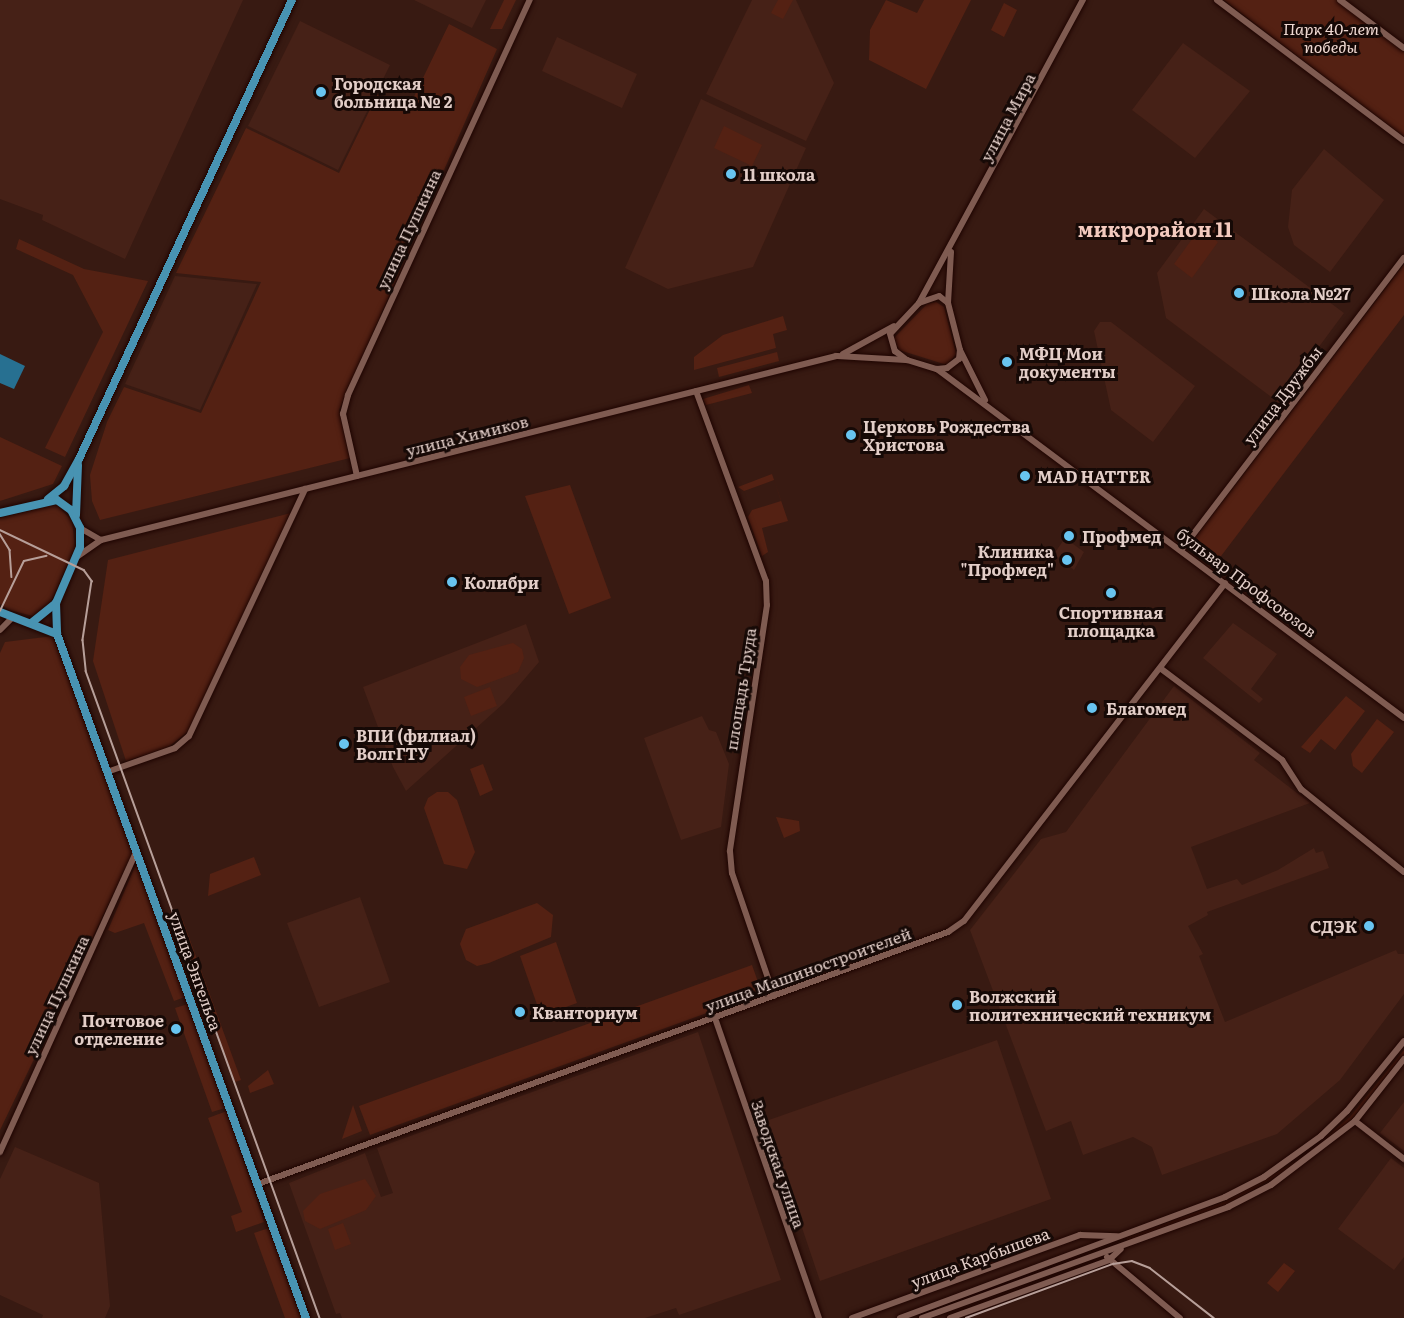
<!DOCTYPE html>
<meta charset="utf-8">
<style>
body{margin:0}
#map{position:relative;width:1404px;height:1318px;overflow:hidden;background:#381a12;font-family:Literata,serif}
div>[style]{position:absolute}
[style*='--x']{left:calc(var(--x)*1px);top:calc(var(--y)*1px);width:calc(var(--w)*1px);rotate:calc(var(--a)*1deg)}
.built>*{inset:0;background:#462117}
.green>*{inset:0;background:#542113}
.water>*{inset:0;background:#277091}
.roads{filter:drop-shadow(0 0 2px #1e0401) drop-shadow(0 0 2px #1e0401)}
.minor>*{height:6px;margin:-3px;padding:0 3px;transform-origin:3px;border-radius:3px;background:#7f5b51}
.major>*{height:8px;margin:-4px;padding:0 4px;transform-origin:4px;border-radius:4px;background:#4893b2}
.tram>*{height:1.5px;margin:-0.75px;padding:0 0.75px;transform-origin:0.75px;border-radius:0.75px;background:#b79f99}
.dots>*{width:16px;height:16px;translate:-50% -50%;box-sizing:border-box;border:3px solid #160906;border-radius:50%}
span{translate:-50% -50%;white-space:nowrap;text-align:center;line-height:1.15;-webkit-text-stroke:6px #160906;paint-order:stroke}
.park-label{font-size:16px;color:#efd8d1;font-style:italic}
.poi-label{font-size:16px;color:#e3cec8;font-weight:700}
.left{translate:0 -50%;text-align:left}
.right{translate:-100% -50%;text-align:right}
.street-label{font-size:16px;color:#e3cec8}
.quarter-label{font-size:20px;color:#f3cabe;font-weight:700}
</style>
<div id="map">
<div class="built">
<div style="clip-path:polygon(0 0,243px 0,125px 259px,42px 220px,43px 215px,0 199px)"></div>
<div style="clip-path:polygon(414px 0,486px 0,472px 28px)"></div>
<div style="clip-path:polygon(752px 0,796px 0,834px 83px,806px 141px,706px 94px)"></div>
<div style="clip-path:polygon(300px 21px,390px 65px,338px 170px,248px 126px)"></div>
<div style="clip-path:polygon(557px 37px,637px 74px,622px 108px,542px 71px)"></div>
<div style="clip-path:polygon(1183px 43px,1250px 91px,1195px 158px,1132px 110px)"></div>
<div style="clip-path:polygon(701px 99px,806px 148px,753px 267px,668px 289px,625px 268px)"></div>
<div style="clip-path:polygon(1324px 149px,1384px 200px,1330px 272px,1294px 245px,1288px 227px,1292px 190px)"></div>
<div style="clip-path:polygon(1204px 209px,1344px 313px,1278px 402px,1166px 318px,1157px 273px)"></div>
<div style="clip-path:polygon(175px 276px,257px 284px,200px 410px,125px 384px)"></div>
<div style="clip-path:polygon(1100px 322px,1111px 322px,1195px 386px,1153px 442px,1111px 410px,1094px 331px)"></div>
<div style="clip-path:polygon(1065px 538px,1084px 552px,1074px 570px,1054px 554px)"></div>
<div style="clip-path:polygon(1233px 623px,1277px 654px,1251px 689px,1263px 699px,1259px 703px,1203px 658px)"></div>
<div style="clip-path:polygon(526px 624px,539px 662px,504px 703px,406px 791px,393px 767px,363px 687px)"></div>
<div style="clip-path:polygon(1174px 686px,1260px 753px,1254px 760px,1310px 803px,1191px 847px,1207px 889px,1237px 879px,1242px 885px,1278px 870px,1314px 848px,1316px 853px,1323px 851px,1329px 868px,1207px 912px,1208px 915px,1188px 926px,1203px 954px,1199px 956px,1225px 1022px,1396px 950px,1398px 954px,1404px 954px,1404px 994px,1340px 1080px,1277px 1134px,1162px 1175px,1152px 1147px,1133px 1137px,1083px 1155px,1071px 1121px,1046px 1131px,970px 930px,1041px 839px,1066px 832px)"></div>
<div style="clip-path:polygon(702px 716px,709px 730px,716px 732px,729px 764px,721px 827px,681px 840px,644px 738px)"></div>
<div style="clip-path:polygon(360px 897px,390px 982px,319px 1007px,287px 923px)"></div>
<div style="clip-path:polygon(698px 1032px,781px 1280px,679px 1315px,676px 1308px,645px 1318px,342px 1318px,340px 1313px,336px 1314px,289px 1183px,365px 1153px,381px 1197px,393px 1193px,377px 1148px)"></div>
<div style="clip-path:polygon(997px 1040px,1051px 1199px,820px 1281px,766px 1121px)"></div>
<div style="clip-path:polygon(1404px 1102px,1404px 1151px,1380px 1133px)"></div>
<div style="clip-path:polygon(15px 1147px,99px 1183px,110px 1306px,105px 1318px,42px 1318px,43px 1315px,0 1295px,0 1179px)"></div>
<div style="clip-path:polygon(1391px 1158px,1404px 1168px,1404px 1257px,1394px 1270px,1338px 1229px)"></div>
</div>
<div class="green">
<div style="clip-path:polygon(504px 0,516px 0,502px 29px,490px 29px)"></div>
<div style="clip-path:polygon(778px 0,793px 0,783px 19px,771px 13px)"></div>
<div style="clip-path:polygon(886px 0,917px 13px,924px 0,971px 0,926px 89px,869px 60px,870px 30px)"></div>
<div style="clip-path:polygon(1224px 0,1336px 0,1404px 52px,1404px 137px)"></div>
<div style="clip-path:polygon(1004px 3px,1017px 10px,1004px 37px,991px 30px)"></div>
<div style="clip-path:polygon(449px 24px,497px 49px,339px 410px,350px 458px,100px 520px,92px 501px,90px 475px,107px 422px,124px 387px,201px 413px,261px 282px,176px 273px,246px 128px,339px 173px,377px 95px,409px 107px)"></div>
<div style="clip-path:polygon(724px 126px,762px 145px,752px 166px,714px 148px)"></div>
<div style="clip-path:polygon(1200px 228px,1218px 242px,1192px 278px,1174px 264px)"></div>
<div style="clip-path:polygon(19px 239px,84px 269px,148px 281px,65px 457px,45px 448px,103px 332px,73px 275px,16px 249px)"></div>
<div style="clip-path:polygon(1404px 264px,1404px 315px,1215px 564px,1198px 553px,1194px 539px)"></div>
<div style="clip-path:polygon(936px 302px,944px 307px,956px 354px,947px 365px,899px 350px,894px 338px,927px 304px)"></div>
<div style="clip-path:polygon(783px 316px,787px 330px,773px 334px,776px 348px,694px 370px,694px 357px,723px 335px)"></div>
<div style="clip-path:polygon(777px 352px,779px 361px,719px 377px,717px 368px)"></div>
<div style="clip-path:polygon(749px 385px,752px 393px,706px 405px,703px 399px)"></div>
<div style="clip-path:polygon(0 437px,62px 466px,53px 484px,0 501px)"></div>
<div style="clip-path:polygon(772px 474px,788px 521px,762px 528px,768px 552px,762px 556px,748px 517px,752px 510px,781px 501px,774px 480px,744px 491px,738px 487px)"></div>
<div style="clip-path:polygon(570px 485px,611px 598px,569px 614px,525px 496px)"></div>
<div style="clip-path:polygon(56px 504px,72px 521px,75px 548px,50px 604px,33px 616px,9px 610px,0 604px,0 518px)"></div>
<div style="clip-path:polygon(291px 513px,191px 729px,167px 748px,126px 761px,93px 661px,108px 560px)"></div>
<div style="clip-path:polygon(1223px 568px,1266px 601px,1266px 607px,1218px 569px)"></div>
<div style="clip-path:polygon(53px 636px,133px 853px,0 1130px,0 653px,5px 642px)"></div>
<div style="clip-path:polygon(513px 643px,522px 649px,524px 658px,518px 672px,477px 687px,461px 679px,460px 667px,469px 655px)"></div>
<div style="clip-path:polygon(490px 687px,497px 706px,471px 716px,464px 697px)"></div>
<div style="clip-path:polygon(1346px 696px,1365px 711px,1335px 750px,1321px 739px,1310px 753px,1301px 747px)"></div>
<div style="clip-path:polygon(1377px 719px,1394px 732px,1362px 773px,1353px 766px,1351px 754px)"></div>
<div style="clip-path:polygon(483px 764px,493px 790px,480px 796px,470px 769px)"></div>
<div style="clip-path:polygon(437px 792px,448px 792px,457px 800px,475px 852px,467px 869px,444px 864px,424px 808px,428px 798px)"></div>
<div style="clip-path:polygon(776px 817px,799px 821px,800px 831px,784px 838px)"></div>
<div style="clip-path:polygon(254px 857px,261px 875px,208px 896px,210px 874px)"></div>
<div style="clip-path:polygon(137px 862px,185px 997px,174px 1001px,144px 923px,115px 933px,108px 930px)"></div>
<div style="clip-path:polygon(537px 903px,553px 915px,551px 937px,489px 963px,477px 966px,466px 960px,460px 944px,466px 929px)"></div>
<div style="clip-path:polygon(182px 918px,241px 1080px,235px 1082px,177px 920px)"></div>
<div style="clip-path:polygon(556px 942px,577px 1003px,541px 1016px,520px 956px)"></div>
<div style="clip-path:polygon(752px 965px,762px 993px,370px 1135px,359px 1106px)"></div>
<div style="clip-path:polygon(188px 1004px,225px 1108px,212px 1112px,175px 1008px)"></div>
<div style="clip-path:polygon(1404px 1050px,1404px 1054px,1352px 1119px,1299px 1163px,1227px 1204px,1128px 1241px,1126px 1238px,1226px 1201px,1297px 1161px,1350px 1117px)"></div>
<div style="clip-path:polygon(268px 1070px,274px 1084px,250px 1093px,248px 1086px)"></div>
<div style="clip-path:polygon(353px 1105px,362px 1131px,342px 1139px)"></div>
<div style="clip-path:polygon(227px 1111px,264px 1222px,236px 1232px,231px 1216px,242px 1212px,208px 1118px)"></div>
<div style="clip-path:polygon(365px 1179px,376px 1196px,366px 1210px,320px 1229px,305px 1221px,303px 1211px,320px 1194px)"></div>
<div style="clip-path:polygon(343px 1223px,351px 1244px,335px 1250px,328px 1229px)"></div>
<div style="clip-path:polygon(269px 1228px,301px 1318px,285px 1318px,254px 1233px)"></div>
<div style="clip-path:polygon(1284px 1263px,1295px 1271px,1278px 1292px,1267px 1283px)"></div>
</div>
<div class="water">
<div style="clip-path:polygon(0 354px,25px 366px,14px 389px,0 383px)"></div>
</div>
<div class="roads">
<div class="minor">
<div style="--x:1217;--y:0;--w:234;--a:37"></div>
<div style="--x:1340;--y:0;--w:80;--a:36.9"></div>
<div style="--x:919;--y:303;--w:345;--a:-61.6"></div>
<div style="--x:948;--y:303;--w:11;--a:-142"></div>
<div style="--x:939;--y:296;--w:21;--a:161"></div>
<div style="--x:919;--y:303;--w:42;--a:133.1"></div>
<div style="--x:890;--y:334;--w:18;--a:74"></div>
<div style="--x:895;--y:351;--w:15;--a:37"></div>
<div style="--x:907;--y:360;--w:31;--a:17"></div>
<div style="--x:937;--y:369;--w:10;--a:-6"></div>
<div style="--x:947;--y:368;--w:15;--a:-37"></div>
<div style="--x:959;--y:359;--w:9;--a:-84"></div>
<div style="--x:960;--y:350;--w:49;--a:-104.3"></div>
<div style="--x:948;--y:303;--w:51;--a:-86.6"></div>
<div style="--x:960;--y:350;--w:56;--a:63.4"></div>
<div style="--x:843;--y:354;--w:58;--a:-28.8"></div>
<div style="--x:937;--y:369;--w:583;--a:36.77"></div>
<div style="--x:696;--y:391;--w:202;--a:69.8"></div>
<div style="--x:766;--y:581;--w:24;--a:88"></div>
<div style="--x:767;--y:605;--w:249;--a:98.6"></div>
<div style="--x:730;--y:851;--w:22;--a:85"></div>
<div style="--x:732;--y:873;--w:130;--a:71.1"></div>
<div style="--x:357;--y:476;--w:64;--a:-102.7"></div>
<div style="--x:343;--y:414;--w:20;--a:-75"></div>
<div style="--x:348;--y:395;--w:435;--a:-65.3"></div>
<div style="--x:80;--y:528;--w:24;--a:30"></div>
<div style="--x:1182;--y:549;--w:366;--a:-52.7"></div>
<div style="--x:78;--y:556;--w:28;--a:-35"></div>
<div style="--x:101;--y:540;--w:758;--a:-14.05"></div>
<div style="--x:836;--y:356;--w:71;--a:3.2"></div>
<div style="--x:0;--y:630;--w:17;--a:-45"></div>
<div style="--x:1160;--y:668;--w:153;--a:37"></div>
<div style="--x:1282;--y:760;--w:35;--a:57"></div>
<div style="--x:1301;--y:789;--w:132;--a:38.9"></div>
<div style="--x:107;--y:772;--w:72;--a:-19.4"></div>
<div style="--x:175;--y:748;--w:18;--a:-41"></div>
<div style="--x:189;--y:736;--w:273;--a:-64.8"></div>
<div style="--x:715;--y:1018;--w:318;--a:70.9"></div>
<div style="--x:1355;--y:1121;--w:62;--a:37.8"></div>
<div style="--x:0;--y:1152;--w:329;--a:-65.6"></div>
<div style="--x:258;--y:1184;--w:735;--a:-20.06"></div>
<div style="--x:948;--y:932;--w:19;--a:-35"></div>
<div style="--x:964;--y:921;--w:427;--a:-52.3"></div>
<div style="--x:1107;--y:1257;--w:95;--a:39.9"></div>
<div style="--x:852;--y:1318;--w:243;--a:-20"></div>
<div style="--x:1080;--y:1235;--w:37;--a:2"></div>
<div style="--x:900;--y:1318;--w:347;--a:-20.4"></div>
<div style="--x:1225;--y:1197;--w:44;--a:-27.1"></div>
<div style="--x:1264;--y:1177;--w:70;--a:-35.7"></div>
<div style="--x:1321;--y:1136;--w:36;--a:-44"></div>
<div style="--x:1347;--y:1111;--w:90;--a:-50.8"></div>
<div style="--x:922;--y:1318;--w:326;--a:-19.9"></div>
<div style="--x:1228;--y:1207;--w:48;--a:-27.1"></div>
<div style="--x:1271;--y:1185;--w:106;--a:-37.3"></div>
<div style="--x:1355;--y:1121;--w:79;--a:-51.7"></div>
<div style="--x:950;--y:1318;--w:169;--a:-20"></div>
<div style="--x:1109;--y:1260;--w:16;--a:-43"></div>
</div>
<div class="major">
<div style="--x:48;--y:499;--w:21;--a:-39"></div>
<div style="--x:64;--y:486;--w:31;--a:-61"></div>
<div style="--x:79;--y:459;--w:506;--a:-65.11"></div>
<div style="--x:0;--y:513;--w:58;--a:-12.8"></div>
<div style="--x:57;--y:500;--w:17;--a:36"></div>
<div style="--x:71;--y:510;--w:20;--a:63"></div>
<div style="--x:80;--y:528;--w:19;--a:90"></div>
<div style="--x:80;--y:547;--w:61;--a:113.2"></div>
<div style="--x:56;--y:603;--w:32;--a:141"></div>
<div style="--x:76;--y:515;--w:50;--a:-87.7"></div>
<div style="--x:56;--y:603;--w:31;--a:88"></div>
<div style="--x:57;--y:634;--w:728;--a:70"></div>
<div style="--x:0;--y:612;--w:61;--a:21.1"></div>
</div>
</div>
<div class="tram">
<div style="--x:0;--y:530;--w:93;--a:25.5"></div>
<div style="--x:84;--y:570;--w:14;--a:54"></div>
<div style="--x:92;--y:581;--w:60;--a:98.7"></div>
<div style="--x:83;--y:640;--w:31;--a:84"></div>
<div style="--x:86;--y:671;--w:688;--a:70.12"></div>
<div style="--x:0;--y:534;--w:19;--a:58"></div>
<div style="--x:10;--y:550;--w:27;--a:86"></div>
<div style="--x:0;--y:611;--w:55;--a:-64.4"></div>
<div style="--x:24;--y:561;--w:23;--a:-13"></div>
<div style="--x:966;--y:1318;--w:157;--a:-20.2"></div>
<div style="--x:1113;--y:1264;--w:19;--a:-9"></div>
<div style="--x:1132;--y:1261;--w:19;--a:21"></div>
<div style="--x:1150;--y:1268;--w:81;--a:38"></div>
</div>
<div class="dots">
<div style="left:321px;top:92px;background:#68c4f0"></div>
<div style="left:731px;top:174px;background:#68c4f0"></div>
<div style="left:1239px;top:293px;background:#68c4f0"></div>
<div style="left:1007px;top:362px;background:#68c4f0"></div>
<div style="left:851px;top:435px;background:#68c4f0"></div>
<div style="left:1025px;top:476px;background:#68c4f0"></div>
<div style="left:1069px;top:536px;background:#68c4f0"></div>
<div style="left:1067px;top:560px;background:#68c4f0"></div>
<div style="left:452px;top:582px;background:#68c4f0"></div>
<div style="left:1111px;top:593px;background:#68c4f0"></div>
<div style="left:1092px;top:708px;background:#68c4f0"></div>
<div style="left:344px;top:744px;background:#68c4f0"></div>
<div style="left:1369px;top:926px;background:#68c4f0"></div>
<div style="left:957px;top:1005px;background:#68c4f0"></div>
<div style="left:520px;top:1012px;background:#68c4f0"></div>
<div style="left:176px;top:1029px;background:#68c4f0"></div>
</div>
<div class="park-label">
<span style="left:1331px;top:37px">Парк 40-лет<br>победы</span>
</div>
<div class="poi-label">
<span class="left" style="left:334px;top:92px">Городская<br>больница № 2</span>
<span class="left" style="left:743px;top:174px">11 школа</span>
<span class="left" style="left:1251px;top:293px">Школа №27</span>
<span class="left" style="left:1019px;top:362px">МФЦ Мои<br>документы</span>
<span class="left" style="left:863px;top:435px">Церковь Рождества<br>Христова</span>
<span class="left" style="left:1037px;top:476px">MAD HATTER</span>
<span class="left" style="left:1082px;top:536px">Профмед</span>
<span class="right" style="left:1054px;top:560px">Клиника<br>"Профмед"</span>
<span class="left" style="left:464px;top:582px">Колибри</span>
<span style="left:1111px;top:621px">Спортивная<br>площадка</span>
<span class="left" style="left:1106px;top:708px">Благомед</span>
<span class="left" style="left:356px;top:744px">ВПИ (филиал)<br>ВолгГТУ</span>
<span class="right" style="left:1357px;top:926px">СДЭК</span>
<span class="left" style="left:969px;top:1005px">Волжский<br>политехнический техникум</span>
<span class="left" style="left:532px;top:1012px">Кванториум</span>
<span class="right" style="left:164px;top:1029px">Почтовое<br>отделение</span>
</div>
<div class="street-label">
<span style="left:1007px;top:117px;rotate:-62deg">улица Мира</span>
<span style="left:408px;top:229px;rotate:-65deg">улица Пушкина</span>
<span style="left:1282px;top:395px;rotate:-53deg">улица Дружбы</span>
<span style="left:467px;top:435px;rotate:-14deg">улица Химиков</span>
<span style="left:1247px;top:582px;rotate:37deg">бульвар Профсоюзов</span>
<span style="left:740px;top:689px;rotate:-81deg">площадь Труда</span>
<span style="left:808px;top:969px;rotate:-20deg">улица Машиностроителей</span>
<span style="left:196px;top:971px;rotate:70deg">улица Энгельса</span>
<span style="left:56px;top:995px;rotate:-65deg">улица Пушкина</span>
<span style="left:779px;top:1164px;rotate:71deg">Заводская улица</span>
<span style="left:980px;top:1257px;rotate:-20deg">улица Карбышева</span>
</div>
<div class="quarter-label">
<span style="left:1155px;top:228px">микрорайон 11</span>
</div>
</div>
